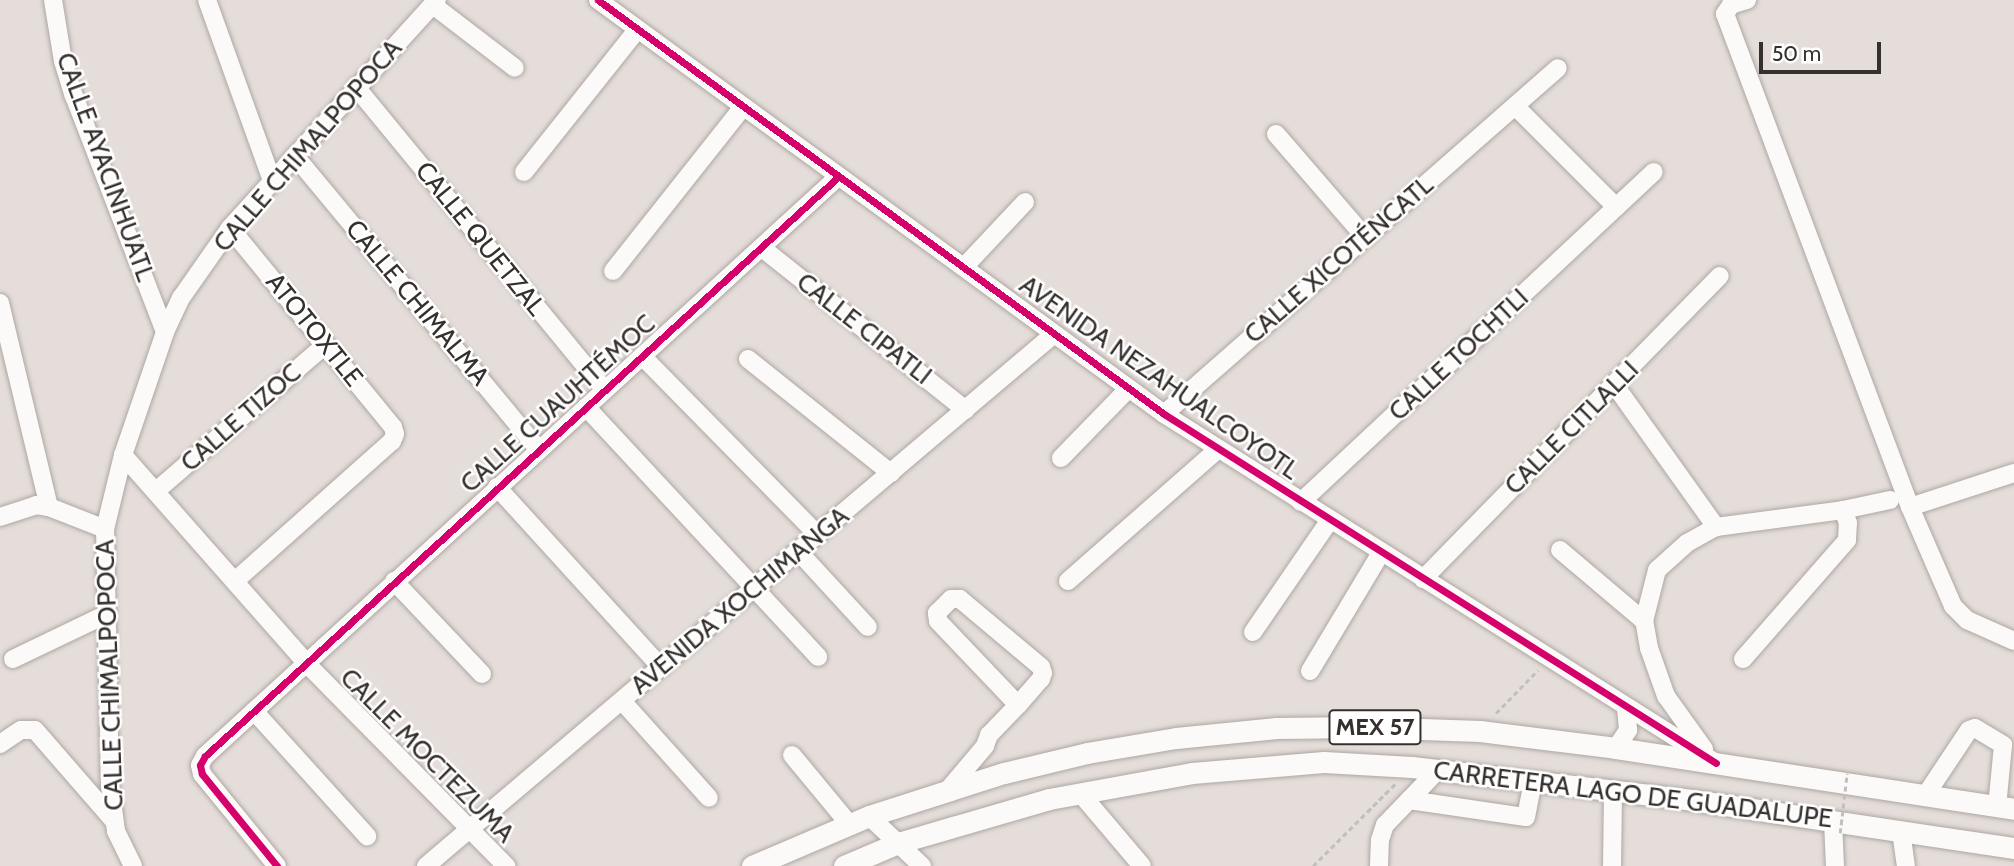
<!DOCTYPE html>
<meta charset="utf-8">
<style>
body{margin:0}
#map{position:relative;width:2014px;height:866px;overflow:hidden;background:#e5ddd9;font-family:Cabin,sans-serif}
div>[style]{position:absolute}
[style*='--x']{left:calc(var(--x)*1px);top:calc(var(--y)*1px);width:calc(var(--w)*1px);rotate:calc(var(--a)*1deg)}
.path>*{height:2.5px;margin-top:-1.25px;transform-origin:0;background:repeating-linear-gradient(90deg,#c1bfbd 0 5px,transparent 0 8.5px)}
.roads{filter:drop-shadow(0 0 2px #ada7a3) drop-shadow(0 0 2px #ada7a3)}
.minor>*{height:18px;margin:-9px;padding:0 9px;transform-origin:9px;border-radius:9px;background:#fbfaf9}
.major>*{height:21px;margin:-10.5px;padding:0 10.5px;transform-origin:10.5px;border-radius:10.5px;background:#fbfaf9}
.path-bridge>*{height:2.5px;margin-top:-1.25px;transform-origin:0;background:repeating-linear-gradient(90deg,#c1bfbd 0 5px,transparent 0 8.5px)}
.cycleway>*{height:7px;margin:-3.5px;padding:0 3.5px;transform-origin:3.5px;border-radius:3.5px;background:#d6006c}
span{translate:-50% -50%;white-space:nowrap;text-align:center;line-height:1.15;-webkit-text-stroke:5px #fff;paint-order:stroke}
.shield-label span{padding:2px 5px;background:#fff;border:2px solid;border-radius:5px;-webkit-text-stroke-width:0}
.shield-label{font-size:24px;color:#35302d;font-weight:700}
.street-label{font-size:26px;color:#35302d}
.scale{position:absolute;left:1759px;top:42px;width:122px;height:32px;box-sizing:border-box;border:4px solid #35302d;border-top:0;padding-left:9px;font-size:21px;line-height:24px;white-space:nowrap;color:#35302d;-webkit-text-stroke:5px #fff;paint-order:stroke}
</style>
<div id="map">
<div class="path">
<div style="--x:1496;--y:713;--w:60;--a:-45.7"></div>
<div style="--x:1313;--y:866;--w:116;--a:-45"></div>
</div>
<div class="roads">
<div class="minor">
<div style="--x:53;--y:0;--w:62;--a:80.7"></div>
<div style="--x:63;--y:61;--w:37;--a:73"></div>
<div style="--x:74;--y:96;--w:253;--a:68.9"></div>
<div style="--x:207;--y:0;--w:192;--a:70.2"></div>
<div style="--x:598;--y:0;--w:701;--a:36.18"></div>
<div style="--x:1164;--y:414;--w:649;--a:32.3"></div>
<div style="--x:1747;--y:0;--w:17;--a:163"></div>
<div style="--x:1731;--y:5;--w:11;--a:124"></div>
<div style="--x:1725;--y:14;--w:527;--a:69.43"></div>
<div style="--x:1910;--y:507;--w:108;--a:66.5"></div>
<div style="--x:1953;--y:606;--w:20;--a:45"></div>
<div style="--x:1967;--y:620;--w:51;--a:24.1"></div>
<div style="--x:433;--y:5;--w:103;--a:37.5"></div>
<div style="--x:356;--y:87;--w:392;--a:50.6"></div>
<div style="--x:1515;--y:106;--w:143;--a:45"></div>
<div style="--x:1276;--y:134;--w:136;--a:49.2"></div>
<div style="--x:295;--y:156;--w:382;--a:50.3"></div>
<div style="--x:524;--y:172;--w:181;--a:-51.5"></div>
<div style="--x:230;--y:228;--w:257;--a:50.7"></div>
<div style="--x:393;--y:427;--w:7;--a:74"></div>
<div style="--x:395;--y:434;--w:8;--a:113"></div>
<div style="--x:392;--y:441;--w:210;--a:138.3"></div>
<div style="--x:762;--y:248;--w:260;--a:38.5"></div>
<div style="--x:964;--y:267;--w:89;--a:-46.8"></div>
<div style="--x:613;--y:271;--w:209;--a:-51.6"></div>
<div style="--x:0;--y:303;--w:210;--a:76.5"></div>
<div style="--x:642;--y:356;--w:251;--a:45.5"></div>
<div style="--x:748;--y:359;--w:183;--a:38.6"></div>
<div style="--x:1614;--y:384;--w:176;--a:54.5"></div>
<div style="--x:586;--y:407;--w:341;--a:47.1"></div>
<div style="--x:1164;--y:414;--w:524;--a:-41.29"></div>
<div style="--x:123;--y:455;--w:278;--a:48.6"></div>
<div style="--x:307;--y:664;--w:284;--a:45.4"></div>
<div style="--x:1061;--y:458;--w:96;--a:-45.8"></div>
<div style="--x:497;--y:487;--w:244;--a:47.7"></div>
<div style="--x:156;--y:491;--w:223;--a:-40.8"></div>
<div style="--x:1301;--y:502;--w:483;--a:-43.1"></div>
<div style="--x:1910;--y:507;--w:109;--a:-18.1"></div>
<div style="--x:0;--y:517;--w:38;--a:-18"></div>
<div style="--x:36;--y:505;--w:13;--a:9"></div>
<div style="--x:49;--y:507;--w:60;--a:21.4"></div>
<div style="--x:1560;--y:550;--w:110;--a:40.2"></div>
<div style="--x:798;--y:551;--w:103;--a:47.4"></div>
<div style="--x:1423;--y:579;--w:424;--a:-45.6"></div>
<div style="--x:394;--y:581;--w:128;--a:46.6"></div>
<div style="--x:1068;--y:581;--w:200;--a:-41.3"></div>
<div style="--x:1253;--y:632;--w:136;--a:-55.5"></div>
<div style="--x:13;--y:659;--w:102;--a:-25.6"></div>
<div style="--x:1743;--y:659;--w:158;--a:-48.8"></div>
<div style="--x:1847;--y:540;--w:17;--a:-87"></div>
<div style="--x:1848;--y:523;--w:14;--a:-111"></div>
<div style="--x:1310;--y:671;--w:138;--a:-59"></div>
<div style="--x:622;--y:701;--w:130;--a:48.1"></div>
<div style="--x:254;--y:711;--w:169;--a:47.9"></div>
<div style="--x:0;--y:744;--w:25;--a:-34"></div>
<div style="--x:21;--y:730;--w:14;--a:0"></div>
<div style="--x:35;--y:730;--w:121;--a:49"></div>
<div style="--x:1616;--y:748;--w:22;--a:-56"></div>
<div style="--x:1628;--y:730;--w:21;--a:-95"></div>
<div style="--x:1704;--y:749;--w:65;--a:-125.6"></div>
<div style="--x:1666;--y:696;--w:51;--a:-109.5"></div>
<div style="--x:1649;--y:648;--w:27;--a:-100"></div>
<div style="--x:1644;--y:621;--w:53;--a:-75.7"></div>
<div style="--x:1657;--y:570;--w:40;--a:-42"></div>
<div style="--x:1687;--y:543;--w:33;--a:-29"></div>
<div style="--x:1716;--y:527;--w:128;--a:-7.6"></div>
<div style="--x:1843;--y:510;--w:48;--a:-12"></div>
<div style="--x:792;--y:755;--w:89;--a:50.4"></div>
<div style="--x:947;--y:791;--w:59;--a:-49.8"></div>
<div style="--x:985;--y:746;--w:12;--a:-70"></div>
<div style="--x:989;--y:735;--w:42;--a:-46"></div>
<div style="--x:1018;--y:705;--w:35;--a:-49"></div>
<div style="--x:1041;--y:679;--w:6;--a:-72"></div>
<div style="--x:1043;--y:673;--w:6;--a:-108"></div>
<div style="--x:1041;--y:667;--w:106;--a:-140"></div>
<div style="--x:960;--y:599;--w:9;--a:180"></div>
<div style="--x:951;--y:599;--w:20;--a:135"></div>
<div style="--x:937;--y:613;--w:8;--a:83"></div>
<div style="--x:938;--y:621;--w:116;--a:46.4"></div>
<div style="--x:1081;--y:794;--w:94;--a:49.7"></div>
<div style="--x:1925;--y:796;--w:79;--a:-56.3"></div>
<div style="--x:1969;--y:730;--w:6;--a:-18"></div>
<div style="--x:1975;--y:728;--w:33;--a:31"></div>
<div style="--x:2003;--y:745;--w:62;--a:95.5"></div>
<div style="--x:1409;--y:800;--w:118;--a:8.3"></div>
<div style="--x:1526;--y:817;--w:37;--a:-79"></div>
<div style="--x:869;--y:816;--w:73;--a:43.3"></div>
<div style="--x:1833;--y:821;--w:45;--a:87.5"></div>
<div style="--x:1901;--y:831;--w:35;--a:82"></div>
<div style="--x:133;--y:866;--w:39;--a:-116"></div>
<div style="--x:116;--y:831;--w:45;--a:-97.6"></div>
<div style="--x:110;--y:786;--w:257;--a:-91.1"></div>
<div style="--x:105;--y:529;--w:76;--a:-76.3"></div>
<div style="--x:123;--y:455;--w:130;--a:-71.1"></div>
<div style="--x:165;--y:332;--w:38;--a:-65"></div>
<div style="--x:181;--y:298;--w:85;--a:-55"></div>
<div style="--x:230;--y:228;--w:308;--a:-47.8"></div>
<div style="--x:277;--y:866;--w:119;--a:-129.2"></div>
<div style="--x:202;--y:774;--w:9;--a:-103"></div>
<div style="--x:200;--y:765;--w:10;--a:-61"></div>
<div style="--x:205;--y:756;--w:858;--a:-42.45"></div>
<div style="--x:426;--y:866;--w:823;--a:-40.27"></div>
<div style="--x:1379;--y:866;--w:26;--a:-88"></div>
<div style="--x:1380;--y:840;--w:16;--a:-72"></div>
<div style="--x:1385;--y:825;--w:76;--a:-46.1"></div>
<div style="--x:1612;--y:866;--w:75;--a:-89.2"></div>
</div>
<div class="major">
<div style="--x:752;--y:866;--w:127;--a:-23.1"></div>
<div style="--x:869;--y:816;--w:142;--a:-17.7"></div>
<div style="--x:1004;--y:773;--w:85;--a:-13.5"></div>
<div style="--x:1087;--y:753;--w:90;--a:-9.6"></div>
<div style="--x:1176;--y:738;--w:101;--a:-5.7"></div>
<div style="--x:1277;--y:728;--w:86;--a:-0.7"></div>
<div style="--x:1363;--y:727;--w:117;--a:2"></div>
<div style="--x:1480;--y:731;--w:137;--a:7.1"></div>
<div style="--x:1616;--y:748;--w:403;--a:8.7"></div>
<div style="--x:844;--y:866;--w:59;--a:-23.1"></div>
<div style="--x:898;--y:843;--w:157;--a:-16.2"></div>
<div style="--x:1049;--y:799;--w:145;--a:-10.3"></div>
<div style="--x:1192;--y:773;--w:132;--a:-4.8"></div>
<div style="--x:1324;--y:762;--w:88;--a:3.3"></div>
<div style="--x:1412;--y:767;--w:282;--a:6.7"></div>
<div style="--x:1692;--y:800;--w:326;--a:8.5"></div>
</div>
</div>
<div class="path-bridge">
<div style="--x:1840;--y:833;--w:60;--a:-83.3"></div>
</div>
<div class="cycleway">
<div style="--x:598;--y:0;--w:701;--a:36.18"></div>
<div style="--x:1164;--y:414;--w:653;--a:32.3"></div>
<div style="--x:277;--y:866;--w:119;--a:-129.2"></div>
<div style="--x:202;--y:774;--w:9;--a:-103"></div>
<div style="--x:200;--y:765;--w:10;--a:-61"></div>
<div style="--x:205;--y:756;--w:858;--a:-42.45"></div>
</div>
<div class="shield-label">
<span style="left:1375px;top:727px">MEX 57</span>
</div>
<div class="street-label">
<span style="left:308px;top:146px;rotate:-49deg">CALLE CHIMALPOPOCA</span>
<span style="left:105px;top:167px;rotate:70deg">CALLE AYACINHUATL</span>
<span style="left:480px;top:239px;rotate:51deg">CALLE QUETZAL</span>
<span style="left:1339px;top:260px;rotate:-41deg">CALLE XICOTÉNCATL</span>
<span style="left:417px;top:303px;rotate:50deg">CALLE CHIMALMA</span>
<span style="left:864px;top:329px;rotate:38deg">CALLE CIPATLI</span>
<span style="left:314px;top:330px;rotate:51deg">ATOTOXTLE</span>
<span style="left:1459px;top:355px;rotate:-43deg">CALLE TOCHTLI</span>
<span style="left:1159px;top:378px;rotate:35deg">AVENIDA NEZAHUALCOYOTL</span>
<span style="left:558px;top:404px;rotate:-42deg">CALLE CUAUHTÉMOC</span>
<span style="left:241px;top:418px;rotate:-41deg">CALLE TIZOC</span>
<span style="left:1572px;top:428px;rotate:-45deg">CALLE CITLALLI</span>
<span style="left:740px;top:601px;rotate:-40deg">AVENIDA XOCHIMANGA</span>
<span style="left:110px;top:675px;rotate:-92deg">CALLE CHIMALPOPOCA</span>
<span style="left:427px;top:756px;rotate:45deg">CALLE MOCTEZUMA</span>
<span style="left:1633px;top:795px;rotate:7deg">CARRETERA LAGO DE GUADALUPE</span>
</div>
<div class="scale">50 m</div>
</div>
